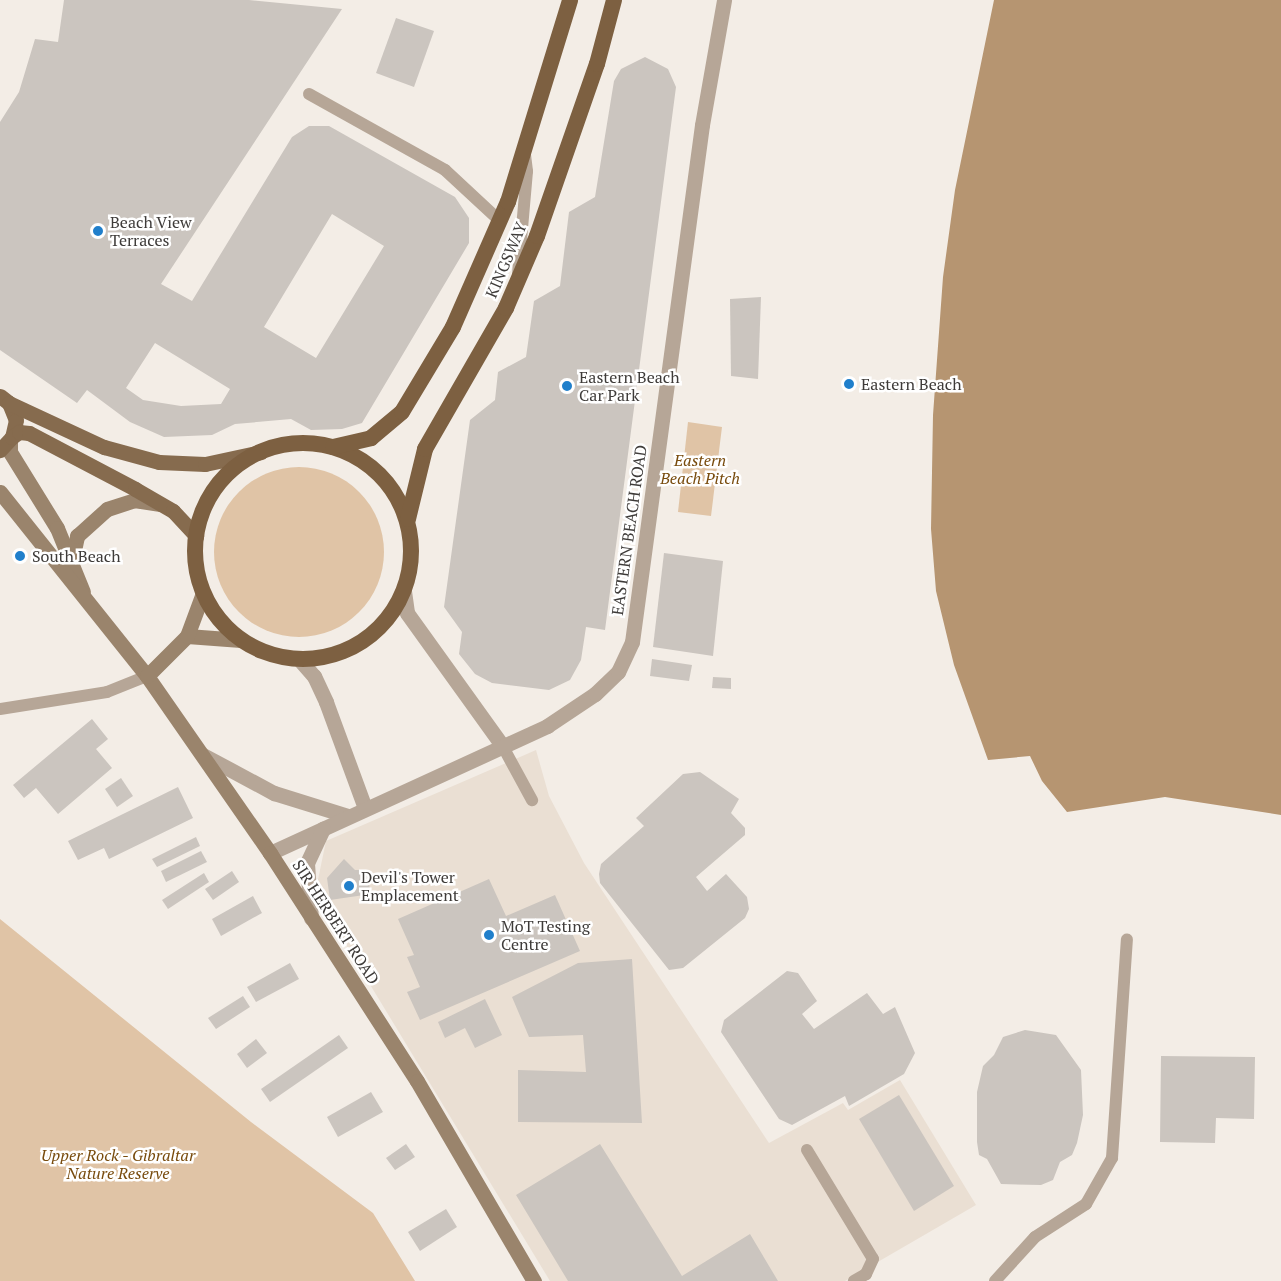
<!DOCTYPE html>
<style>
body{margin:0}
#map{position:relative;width:1281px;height:1281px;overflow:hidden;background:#f3ede6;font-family:"PT Serif",serif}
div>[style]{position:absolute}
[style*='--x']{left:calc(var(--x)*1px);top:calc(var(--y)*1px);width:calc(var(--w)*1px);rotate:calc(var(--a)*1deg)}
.built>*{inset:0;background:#eadfd3}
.green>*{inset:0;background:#e0c4a6}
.round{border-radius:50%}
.water>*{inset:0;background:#b69571}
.building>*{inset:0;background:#cbc5bf}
.service>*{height:12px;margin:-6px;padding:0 6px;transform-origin:6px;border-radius:6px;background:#b6a697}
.minor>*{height:15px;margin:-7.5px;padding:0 7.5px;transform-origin:7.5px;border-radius:7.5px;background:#b6a697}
.secondary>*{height:15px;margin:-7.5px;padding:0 7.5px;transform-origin:7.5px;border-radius:7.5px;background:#9a846c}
.primary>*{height:15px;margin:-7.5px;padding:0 7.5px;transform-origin:7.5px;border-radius:7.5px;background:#866b4e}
.trunk>*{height:16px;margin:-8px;padding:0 8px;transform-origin:8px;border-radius:8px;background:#7d6041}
.trunk>.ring{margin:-8px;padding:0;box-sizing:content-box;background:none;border:16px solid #7d6041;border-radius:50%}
.dots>*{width:16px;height:16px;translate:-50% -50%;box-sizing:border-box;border:3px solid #fff;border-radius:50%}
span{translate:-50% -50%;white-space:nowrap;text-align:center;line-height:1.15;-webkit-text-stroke:5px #fff;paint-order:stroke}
.poi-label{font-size:16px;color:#3e3b39}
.left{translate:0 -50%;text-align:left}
.street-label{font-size:16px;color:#3e3b39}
.park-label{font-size:16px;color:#784b0d;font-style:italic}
</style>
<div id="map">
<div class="built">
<div style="clip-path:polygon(536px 750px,549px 796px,584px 863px,769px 1143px,843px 1103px,848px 1110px,900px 1080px,976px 1205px,845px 1281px,550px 1281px,315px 894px,326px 841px)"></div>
</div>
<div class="green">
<div style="clip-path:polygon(688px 422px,722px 427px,711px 516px,678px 512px)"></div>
<div class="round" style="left:214px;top:467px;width:170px;height:170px"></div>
<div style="clip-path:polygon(0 919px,251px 1122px,373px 1213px,415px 1281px,0 1281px)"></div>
</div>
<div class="water">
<div style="clip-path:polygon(994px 0,1281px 0,1281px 815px,1165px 797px,1067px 812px,1042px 781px,1030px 756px,988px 760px,954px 665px,936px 591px,931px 529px,933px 415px,943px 277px,955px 190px)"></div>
</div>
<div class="building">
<div style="clip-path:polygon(evenodd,64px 0,249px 0,342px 9px,161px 284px,192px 301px,292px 137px,309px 126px,329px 126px,455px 197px,469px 218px,469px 243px,362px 423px,342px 429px,311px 430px,291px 419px,235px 424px,212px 435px,164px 437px,130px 422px,87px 390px,77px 403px,0 350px,0 122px,19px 92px,35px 39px,58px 42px,64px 0,332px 214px,384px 246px,316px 358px,264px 327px,332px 214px,64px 0,155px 343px,230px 389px,221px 404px,181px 406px,143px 400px,126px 388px,155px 343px)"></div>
<div style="clip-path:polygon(396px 18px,434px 31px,414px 87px,376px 73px)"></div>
<div style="clip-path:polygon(645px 57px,668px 69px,676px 87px,605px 630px,586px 627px,581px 660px,570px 680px,549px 690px,492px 683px,475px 674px,459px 654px,462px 632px,444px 607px,470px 420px,495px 400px,498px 372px,526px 357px,534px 301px,560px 286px,569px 212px,595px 197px,614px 81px,621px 69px)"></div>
<div style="clip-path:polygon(761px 297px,758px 379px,731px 376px,730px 299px)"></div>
<div style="clip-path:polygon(664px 553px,723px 561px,713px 656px,653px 647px)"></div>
<div style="clip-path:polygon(652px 659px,692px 665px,689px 681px,650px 676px)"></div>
<div style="clip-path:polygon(713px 677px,731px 678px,731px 689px,712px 688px)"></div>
<div style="clip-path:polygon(92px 719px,108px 739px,96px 749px,112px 768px,58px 814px,36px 788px,24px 798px,13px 785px)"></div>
<div style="clip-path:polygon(700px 772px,739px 799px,731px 813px,745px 828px,745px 835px,696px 877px,707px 891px,726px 874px,747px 897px,749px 909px,745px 918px,683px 968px,669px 970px,600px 883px,599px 874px,601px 864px,644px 826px,636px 818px,683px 774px)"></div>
<div style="clip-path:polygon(121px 778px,133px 796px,117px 807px,105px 789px)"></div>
<div style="clip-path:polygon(178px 787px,193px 818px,109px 859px,104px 848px,78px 860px,68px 841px)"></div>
<div style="clip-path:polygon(196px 837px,200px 846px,157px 867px,152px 859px)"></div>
<div style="clip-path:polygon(201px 851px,207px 862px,166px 882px,161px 871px)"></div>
<div style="clip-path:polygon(344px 859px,355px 870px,366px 870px,371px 894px,330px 900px,327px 878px)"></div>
<div style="clip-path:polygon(232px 871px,239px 882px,213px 900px,205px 889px)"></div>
<div style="clip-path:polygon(204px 873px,209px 882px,168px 909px,162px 900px)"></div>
<div style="clip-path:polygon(489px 879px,506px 916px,555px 895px,580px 951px,420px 1020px,407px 992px,420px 987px,407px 957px,414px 955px,398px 919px)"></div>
<div style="clip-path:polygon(253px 896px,262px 913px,221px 936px,212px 919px)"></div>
<div style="clip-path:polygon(632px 959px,642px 1123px,518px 1122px,518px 1070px,586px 1072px,583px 1035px,529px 1037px,512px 997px,578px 963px)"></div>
<div style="clip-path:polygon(290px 963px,299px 979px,256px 1002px,247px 987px)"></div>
<div style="clip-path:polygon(787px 971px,798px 973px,817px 1001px,802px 1014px,814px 1029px,867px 993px,883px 1014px,895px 1007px,915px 1053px,904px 1074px,849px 1106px,845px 1096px,792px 1125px,779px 1119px,721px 1032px,724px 1020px)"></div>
<div style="clip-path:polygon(243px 996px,250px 1007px,216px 1029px,208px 1018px)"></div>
<div style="clip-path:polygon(485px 999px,502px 1035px,475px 1048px,465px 1028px,445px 1038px,438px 1022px)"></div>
<div style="clip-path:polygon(1025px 1030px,1056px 1035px,1081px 1070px,1083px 1115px,1077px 1143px,1072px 1155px,1060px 1162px,1053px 1180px,1041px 1185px,1001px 1184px,987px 1159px,979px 1155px,977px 1142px,977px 1092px,983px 1066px,994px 1055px,1003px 1037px)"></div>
<div style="clip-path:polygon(339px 1035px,348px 1048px,270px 1102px,261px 1089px)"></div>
<div style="clip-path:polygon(256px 1039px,267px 1053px,247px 1068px,237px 1054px)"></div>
<div style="clip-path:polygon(1161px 1056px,1255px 1057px,1254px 1119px,1216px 1118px,1215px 1143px,1160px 1142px)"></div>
<div style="clip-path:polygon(371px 1092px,383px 1112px,338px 1137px,327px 1117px)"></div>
<div style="clip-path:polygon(899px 1095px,954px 1186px,914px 1211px,859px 1119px)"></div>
<div style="clip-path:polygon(406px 1144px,415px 1157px,395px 1170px,386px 1158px)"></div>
<div style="clip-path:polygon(600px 1144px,682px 1276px,750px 1234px,778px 1281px,568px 1281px,516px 1195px)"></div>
<div style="clip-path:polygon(446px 1209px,457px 1227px,420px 1251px,408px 1232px)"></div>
</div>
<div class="service">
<div style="--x:309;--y:94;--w:156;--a:29.2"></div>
<div style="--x:445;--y:170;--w:74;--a:42.8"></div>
<div style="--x:518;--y:274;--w:103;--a:-85"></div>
<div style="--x:527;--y:171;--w:17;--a:-97"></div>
<div style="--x:0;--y:709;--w:108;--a:-9"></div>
<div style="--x:107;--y:692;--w:43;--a:-21.8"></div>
<div style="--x:502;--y:745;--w:63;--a:61.4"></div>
<div style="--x:807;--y:1150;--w:127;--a:58.8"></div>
<div style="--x:873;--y:1259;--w:17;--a:115"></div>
<div style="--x:866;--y:1274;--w:14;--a:150"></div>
<div style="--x:995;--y:1281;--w:59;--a:-47.7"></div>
<div style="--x:1035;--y:1237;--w:61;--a:-32.9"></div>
<div style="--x:1086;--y:1204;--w:53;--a:-60.5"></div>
<div style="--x:1112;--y:1158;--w:219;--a:-86.1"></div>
</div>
<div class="minor">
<div style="--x:404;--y:591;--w:22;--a:82"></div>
<div style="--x:407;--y:613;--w:163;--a:54.3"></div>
<div style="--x:299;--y:659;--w:23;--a:49"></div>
<div style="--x:314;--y:676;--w:29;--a:65"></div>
<div style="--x:326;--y:702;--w:113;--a:69.8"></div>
<div style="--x:203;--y:755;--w:81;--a:28.2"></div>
<div style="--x:274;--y:793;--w:77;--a:17.3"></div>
<div style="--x:270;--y:853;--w:305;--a:-24.6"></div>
<div style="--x:547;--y:726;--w:58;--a:-33.7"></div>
<div style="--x:595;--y:694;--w:32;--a:-44"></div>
<div style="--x:618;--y:672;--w:33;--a:-65"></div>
<div style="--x:632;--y:642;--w:522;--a:-82.29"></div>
<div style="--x:702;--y:125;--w:127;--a:-80"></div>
<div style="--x:311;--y:918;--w:55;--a:-94.2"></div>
<div style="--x:307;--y:863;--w:38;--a:-65"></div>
</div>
<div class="secondary">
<div style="--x:10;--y:441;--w:11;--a:90"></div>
<div style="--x:10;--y:452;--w:89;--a:58.3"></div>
<div style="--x:57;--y:528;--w:69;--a:67.9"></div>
<div style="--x:0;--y:492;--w:236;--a:51.4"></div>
<div style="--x:147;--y:676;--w:216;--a:55.2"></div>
<div style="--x:270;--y:853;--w:271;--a:57.2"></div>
<div style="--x:417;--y:1081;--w:232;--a:59.7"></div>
<div style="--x:72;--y:560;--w:25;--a:-78"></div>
<div style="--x:77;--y:536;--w:40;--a:-42"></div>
<div style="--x:107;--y:509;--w:28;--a:-18"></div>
<div style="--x:134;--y:500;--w:25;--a:9"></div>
<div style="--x:187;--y:636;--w:54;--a:4.2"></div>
<div style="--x:147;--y:676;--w:57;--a:-45"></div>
<div style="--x:187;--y:636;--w:46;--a:-69.6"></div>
</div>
<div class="primary">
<div style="--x:0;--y:396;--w:11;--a:38"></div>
<div style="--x:9;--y:403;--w:18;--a:68"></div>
<div style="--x:16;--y:420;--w:17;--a:103"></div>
<div style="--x:12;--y:437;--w:18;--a:133"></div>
<div style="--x:9;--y:403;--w:105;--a:24.9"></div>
<div style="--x:104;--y:447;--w:57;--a:15.3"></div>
<div style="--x:159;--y:462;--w:46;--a:2.5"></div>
<div style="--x:205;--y:464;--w:57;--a:-12.1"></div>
<div style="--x:12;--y:437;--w:9;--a:-36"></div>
<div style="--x:19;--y:432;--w:10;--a:6"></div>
<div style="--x:29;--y:433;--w:120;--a:27.8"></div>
<div style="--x:135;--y:489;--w:44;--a:30.1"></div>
<div style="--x:173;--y:511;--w:34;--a:47"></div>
</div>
<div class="trunk">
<div class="ring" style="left:195px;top:443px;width:200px;height:200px"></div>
<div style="--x:333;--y:447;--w:39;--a:-13"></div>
<div style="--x:371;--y:438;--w:40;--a:-40"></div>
<div style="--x:402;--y:412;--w:99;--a:-59"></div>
<div style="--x:453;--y:327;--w:137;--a:-66.3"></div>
<div style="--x:508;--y:202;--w:211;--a:-72.9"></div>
<div style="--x:408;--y:519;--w:72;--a:-76.3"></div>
<div style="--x:425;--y:449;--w:163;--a:-60.1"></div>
<div style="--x:506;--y:308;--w:78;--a:-66.7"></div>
<div style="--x:537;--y:236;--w:182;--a:-70.8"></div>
<div style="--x:597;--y:64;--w:66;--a:-75.1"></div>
</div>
<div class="dots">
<div style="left:98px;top:231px;background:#207fcb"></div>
<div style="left:849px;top:384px;background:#207fcb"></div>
<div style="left:567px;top:386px;background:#207fcb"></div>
<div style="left:20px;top:556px;background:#207fcb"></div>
<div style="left:349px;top:886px;background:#207fcb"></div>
<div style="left:489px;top:935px;background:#207fcb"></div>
</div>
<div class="poi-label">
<span class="left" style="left:110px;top:231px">Beach View<br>Terraces</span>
<span class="left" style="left:579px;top:386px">Eastern Beach<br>Car Park</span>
<span class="left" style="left:861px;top:384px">Eastern Beach</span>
<span class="left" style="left:32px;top:556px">South Beach</span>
<span class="left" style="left:361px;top:886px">Devil's Tower<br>Emplacement</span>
<span class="left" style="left:501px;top:935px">MoT Testing<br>Centre</span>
</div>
<div class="street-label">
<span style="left:506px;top:260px;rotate:-67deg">KINGSWAY</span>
<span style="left:629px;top:530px;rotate:-82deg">EASTERN BEACH ROAD</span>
<span style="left:336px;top:922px;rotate:57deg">SIR HERBERT ROAD</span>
</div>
<div class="park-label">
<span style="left:700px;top:469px">Eastern<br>Beach Pitch</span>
<span style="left:118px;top:1164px">Upper Rock - Gibraltar<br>Nature Reserve</span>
</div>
</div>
